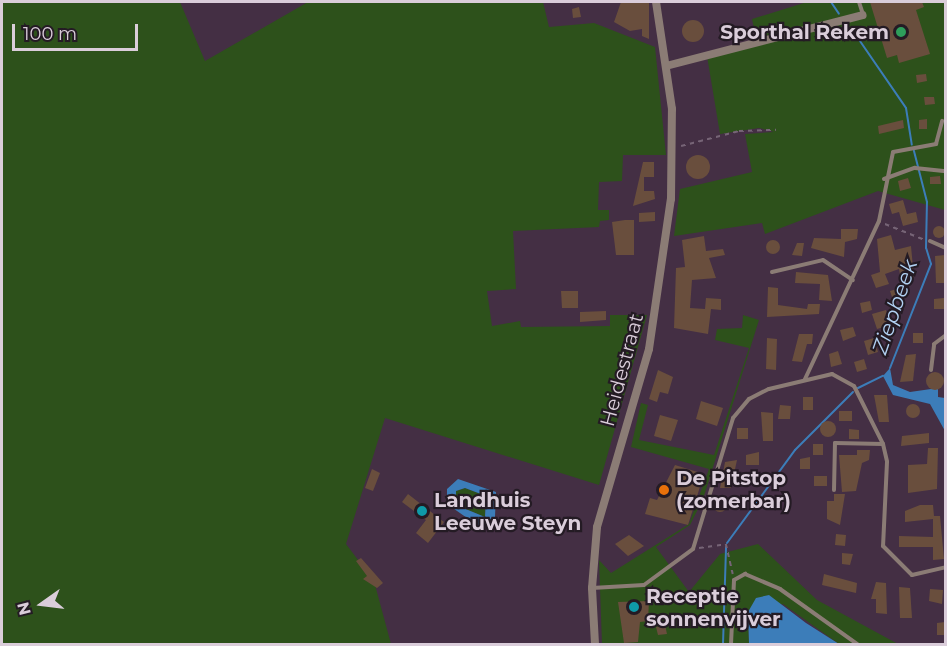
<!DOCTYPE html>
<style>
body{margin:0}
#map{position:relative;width:947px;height:646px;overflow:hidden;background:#442f44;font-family:Montserrat,sans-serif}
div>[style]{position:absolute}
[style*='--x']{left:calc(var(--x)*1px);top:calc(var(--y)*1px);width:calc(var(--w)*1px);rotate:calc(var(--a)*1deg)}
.green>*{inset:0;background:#2d511b}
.water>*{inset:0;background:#3c7db9}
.stream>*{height:2px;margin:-1px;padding:0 1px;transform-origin:1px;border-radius:1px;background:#3c7db9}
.building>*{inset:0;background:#694e3d}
.round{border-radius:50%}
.path>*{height:1.5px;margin-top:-0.75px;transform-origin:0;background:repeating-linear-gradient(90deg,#766476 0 4.5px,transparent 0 9px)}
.lane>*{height:4px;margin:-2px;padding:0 2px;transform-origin:2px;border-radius:2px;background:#8b7c75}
.street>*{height:8px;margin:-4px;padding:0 4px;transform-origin:4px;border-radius:4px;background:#8b7c75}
.dots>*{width:16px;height:16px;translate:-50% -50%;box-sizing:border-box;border:3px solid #241b24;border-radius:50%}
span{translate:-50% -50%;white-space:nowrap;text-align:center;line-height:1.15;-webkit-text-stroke:4.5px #241b24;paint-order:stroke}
.poi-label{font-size:20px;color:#dacdda;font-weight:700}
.right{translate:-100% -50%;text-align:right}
.left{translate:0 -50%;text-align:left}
.street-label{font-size:20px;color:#dacdda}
.water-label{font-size:21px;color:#b1d1f2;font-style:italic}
.frame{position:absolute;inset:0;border:3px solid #dacdda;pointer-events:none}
.north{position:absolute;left:12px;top:574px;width:60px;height:60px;-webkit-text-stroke:4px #241b24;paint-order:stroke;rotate:256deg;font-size:16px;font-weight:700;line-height:24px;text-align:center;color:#dacdda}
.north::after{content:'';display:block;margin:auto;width:21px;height:27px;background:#dacdda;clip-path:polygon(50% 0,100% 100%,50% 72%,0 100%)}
.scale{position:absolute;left:12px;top:24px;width:126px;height:27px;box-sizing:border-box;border:3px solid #dacdda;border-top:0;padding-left:8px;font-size:18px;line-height:21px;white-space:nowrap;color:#dacdda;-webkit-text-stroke:4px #241b24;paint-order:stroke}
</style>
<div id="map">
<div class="green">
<div style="clip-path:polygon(2px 2px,180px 2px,205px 61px,308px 2px,543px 2px,549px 27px,594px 23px,655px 47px,666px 155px,623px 155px,622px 181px,599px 182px,598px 210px,609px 210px,609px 220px,600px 221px,599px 227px,513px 231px,516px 289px,487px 291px,492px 326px,520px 321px,521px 327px,610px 326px,610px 315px,647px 315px,599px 485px,385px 418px,346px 544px,374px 581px,391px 644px,2px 644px)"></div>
<div style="clip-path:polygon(807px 2px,945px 2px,945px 210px,878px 191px,765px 234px,762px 223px,674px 236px,680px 189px,752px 172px,745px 134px,774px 132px,759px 128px,720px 134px,707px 56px,829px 22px,756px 38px,752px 19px)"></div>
<div style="clip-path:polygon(743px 315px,759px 320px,703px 499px,690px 525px,656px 547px,689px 592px,720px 554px,758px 544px,817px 600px,898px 644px,839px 644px,783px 604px,748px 612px,749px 644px,602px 644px,599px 560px,611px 573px,689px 524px,709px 469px,631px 447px,641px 403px,648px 405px,639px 440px,714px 455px,749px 348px,715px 340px,717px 329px,742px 328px)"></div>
<div style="clip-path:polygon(465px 488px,486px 496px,485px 517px,456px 505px,456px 491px)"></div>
</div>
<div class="water">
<div style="clip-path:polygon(890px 368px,893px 385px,910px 392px,938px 388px,938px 397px,945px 398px,945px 431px,930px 404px,893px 395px,883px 376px)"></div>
<div style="clip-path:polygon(evenodd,458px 479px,496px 492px,495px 517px,487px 525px,480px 527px,447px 504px,447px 489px,458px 479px,465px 488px,486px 496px,485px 517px,456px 505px,456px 491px,465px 488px)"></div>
<div style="clip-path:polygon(769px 595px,806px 623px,839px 644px,749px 644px,748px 612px,756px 598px)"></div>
</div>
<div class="stream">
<div style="--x:831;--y:2;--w:14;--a:56"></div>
<div style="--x:851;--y:28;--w:97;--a:55.5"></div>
<div style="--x:906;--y:108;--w:37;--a:81"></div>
<div style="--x:890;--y:368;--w:112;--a:-68.5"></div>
<div style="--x:931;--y:264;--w:17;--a:-107"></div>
<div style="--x:926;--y:248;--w:46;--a:-88.8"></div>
<div style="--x:927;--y:202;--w:53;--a:-104.3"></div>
<div style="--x:858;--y:388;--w:28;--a:-26"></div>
<div style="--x:727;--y:543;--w:115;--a:-53.8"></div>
<div style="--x:795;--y:450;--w:82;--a:-45"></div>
<div style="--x:723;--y:644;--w:97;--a:-88.2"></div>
</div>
<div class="building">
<div style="clip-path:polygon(621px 2px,649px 2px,649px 39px,642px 36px,642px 29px,630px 31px,614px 22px)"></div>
<div style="clip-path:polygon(870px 2px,922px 2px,924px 7px,916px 10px,930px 54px,899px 63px,897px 55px,887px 58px)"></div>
<div style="clip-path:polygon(579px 7px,581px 17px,573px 18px,572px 9px)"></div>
<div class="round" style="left:682px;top:20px;width:22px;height:22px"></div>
<div style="clip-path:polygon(926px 74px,927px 81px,917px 83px,916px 75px)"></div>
<div style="clip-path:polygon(924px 97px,934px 97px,935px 104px,925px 105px)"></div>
<div style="clip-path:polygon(927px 119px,927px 129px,919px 129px,919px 120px)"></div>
<div style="clip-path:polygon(903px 120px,904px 128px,879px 134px,878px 126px)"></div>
<div class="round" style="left:686px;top:155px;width:24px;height:24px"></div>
<div style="clip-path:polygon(643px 162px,654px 162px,654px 177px,644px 177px,644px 191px,654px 191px,655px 199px,633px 206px)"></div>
<div style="clip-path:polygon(940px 176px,941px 184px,930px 184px,930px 177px)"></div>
<div style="clip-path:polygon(908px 178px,911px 188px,900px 191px,898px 181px)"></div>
<div style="clip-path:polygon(903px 200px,907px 214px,916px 212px,918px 222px,903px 226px,899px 212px,892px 214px,889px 204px)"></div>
<div style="clip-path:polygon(655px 212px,655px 221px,639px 222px,639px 213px)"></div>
<div style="clip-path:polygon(625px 220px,634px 220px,634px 255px,616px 255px,612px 222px)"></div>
<div class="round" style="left:933px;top:226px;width:12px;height:12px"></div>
<div style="clip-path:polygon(841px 229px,858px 229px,857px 239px,845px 242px,844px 257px,811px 248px,814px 238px,841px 239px)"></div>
<div style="clip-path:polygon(891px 235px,895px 250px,911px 246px,914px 278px,901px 280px,899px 269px,885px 274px,889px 284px,876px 288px,871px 275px,880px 272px,877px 239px)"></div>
<div style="clip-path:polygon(704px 236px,706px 251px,723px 249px,725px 255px,709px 258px,716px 278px,692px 280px,690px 308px,705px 309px,706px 298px,721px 299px,721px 310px,711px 309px,708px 334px,674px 328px,676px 268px,685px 267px,682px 240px)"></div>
<div class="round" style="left:766px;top:240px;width:14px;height:14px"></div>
<div style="clip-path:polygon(797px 243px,804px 243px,802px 256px,792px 255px)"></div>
<div style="clip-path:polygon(945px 255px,945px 283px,936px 283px,935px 256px)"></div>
<div style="clip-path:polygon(796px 272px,828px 275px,832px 301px,819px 300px,820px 284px,795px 283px)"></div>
<div style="clip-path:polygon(768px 287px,778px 288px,778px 305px,807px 309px,808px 304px,820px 304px,819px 314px,767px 317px)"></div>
<div style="clip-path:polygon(900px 288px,903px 298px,893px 300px,890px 291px)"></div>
<div style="clip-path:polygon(561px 291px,578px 291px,578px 308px,562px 308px)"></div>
<div style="clip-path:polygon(944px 298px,944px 309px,934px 309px,934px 299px)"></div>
<div style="clip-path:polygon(870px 301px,872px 310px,862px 313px,860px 303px)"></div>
<div style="clip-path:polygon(886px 310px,891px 325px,877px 329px,872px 314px)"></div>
<div style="clip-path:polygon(606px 311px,606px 320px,580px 322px,580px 312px)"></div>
<div style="clip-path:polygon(853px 327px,856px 336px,843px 341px,840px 330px)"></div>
<div style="clip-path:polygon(913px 333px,923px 333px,923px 343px,913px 343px)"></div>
<div style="clip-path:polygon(799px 334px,813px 334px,812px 344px,807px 344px,802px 362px,792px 361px)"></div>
<div style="clip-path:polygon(767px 338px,777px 339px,776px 370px,766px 369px)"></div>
<div style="clip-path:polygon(874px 338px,878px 352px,868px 355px,864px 341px)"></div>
<div style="clip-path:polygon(838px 351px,842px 364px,831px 367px,829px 354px)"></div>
<div style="clip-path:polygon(916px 354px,913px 381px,900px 382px,906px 355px)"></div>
<div style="clip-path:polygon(864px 359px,867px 369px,857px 372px,854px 362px)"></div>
<div style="clip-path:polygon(658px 370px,673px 377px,668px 394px,660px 392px,657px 402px,649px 399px)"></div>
<div class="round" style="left:926px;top:372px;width:18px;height:18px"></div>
<div style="clip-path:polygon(874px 395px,887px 395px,889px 422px,879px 422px)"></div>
<div style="clip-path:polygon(803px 397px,813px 397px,813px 410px,803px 410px)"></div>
<div style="clip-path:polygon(701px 401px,723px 408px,717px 426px,696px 419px)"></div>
<div class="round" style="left:906px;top:404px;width:14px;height:14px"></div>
<div style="clip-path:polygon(780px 405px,791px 406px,790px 419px,778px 419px)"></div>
<div style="clip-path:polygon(839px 411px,852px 411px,852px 421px,839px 421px)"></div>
<div style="clip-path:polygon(761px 412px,773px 413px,773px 441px,763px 441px)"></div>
<div style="clip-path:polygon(660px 415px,678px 420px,671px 441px,654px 436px)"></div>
<div class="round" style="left:820px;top:421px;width:16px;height:16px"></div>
<div style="clip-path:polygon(737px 428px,748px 428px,748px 439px,737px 439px)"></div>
<div style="clip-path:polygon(849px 429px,859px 430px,859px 439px,849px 439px)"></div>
<div style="clip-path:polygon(929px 433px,929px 443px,901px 446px,902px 436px)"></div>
<div style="clip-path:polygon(813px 444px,823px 444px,823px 455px,813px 455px)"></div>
<div style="clip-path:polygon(928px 448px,938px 448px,937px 489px,908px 493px,908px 465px,927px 464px)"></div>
<div style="clip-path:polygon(857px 450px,870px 450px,869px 460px,862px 463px,856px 491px,842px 492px,839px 455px,857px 455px)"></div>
<div style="clip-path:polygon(759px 452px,759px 465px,746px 465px,746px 455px)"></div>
<div style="clip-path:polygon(810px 457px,810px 469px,800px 469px,800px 459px)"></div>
<div style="clip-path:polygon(737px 460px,731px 488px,720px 488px,725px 462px)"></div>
<div style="clip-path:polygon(675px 465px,704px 474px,688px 525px,645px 514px,650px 498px,657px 500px)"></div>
<div style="clip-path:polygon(372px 469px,380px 473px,373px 491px,365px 488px)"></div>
<div style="clip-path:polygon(814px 476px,827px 476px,827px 486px,814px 486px)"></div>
<div style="clip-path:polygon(408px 494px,444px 522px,428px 543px,416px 533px,426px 520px,402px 502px)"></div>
<div style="clip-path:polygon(834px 494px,845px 494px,840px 525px,827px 519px,827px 501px,834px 501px)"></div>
<div class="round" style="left:713px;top:498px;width:14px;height:14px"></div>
<div style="clip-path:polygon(920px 505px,933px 505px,934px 516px,940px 516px,944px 559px,933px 560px,933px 547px,899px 547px,899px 536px,933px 537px,933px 519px,905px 522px,905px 511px)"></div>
<div style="clip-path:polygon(836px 534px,846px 535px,845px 546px,835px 545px)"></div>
<div style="clip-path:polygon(629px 535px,644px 546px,628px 556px,615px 544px)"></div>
<div style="clip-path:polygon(842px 553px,853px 554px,850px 565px,842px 564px)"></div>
<div style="clip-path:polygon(361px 558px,383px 583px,377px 588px,363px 579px,367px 576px,356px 561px)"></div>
<div style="clip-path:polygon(824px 574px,857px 583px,856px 593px,822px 585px)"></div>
<div style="clip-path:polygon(876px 582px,886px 583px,887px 614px,876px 613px,876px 599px,871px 599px)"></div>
<div style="clip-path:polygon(899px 587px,910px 588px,912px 618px,900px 618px)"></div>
<div style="clip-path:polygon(930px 589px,943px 590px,942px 604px,929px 601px)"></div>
<div style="clip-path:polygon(649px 601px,648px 621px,640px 622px,638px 642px,624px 643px,618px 602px)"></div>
<div style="clip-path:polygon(945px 622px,945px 635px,937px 635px,937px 623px)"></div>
<div style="clip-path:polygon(665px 625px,667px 634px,658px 635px,656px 627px)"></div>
</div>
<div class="path">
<div style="--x:681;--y:146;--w:60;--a:-14.5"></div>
<div style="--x:739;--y:131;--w:37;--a:-2"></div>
<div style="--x:885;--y:224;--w:43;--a:21.8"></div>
<div style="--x:699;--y:548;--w:27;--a:-8"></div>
<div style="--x:726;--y:544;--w:31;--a:77"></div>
</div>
<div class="lane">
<div style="--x:859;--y:2;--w:13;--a:72"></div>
<div style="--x:884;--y:179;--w:33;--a:-20"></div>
<div style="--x:915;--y:168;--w:31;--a:6"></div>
<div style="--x:930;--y:241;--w:17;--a:24"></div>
<div style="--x:772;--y:272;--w:52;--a:-13.2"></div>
<div style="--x:823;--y:260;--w:36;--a:34"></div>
<div style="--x:931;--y:370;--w:26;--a:-83"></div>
<div style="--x:934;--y:344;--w:15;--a:-37"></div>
<div style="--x:805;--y:379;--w:174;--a:-64.9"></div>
<div style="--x:879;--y:221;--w:70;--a:-78.5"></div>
<div style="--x:893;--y:152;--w:44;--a:-10.5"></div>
<div style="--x:936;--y:144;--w:24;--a:-75"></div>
<div style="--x:834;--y:490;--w:47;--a:-88.8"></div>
<div style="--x:835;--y:443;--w:48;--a:1.2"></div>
<div style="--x:592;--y:588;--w:52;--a:-3.3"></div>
<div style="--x:644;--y:585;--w:61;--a:-36.3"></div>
<div style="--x:693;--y:549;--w:137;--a:-73"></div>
<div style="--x:733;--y:418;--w:25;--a:-50"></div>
<div style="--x:749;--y:399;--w:22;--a:-27"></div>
<div style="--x:769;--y:389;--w:65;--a:-13.4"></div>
<div style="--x:832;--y:374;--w:25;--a:29"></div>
<div style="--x:854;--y:386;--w:65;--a:63.4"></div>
<div style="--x:883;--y:444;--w:18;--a:77"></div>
<div style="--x:887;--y:462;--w:84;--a:92.7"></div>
<div style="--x:883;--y:546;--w:41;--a:45"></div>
<div style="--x:912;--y:575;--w:35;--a:-13"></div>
<div style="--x:731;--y:644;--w:64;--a:-87.3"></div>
<div style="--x:734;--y:580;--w:13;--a:-29"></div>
<div style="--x:745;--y:574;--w:38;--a:23"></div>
<div style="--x:780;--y:589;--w:95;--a:35.5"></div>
</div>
<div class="street">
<div style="--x:666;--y:66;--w:203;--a:-14.5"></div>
<div style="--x:595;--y:644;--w:56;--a:-93.1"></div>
<div style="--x:592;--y:588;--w:61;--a:-85.3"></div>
<div style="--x:597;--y:527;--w:185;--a:-73.7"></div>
<div style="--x:649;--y:349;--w:152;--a:-81.7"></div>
<div style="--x:671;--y:199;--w:90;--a:-89.4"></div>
<div style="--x:672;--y:109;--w:108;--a:-98.5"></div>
</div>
<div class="dots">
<div style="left:901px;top:32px;background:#2e9e5b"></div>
<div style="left:664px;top:490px;background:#e8710a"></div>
<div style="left:422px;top:511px;background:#0f9aa8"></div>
<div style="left:634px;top:607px;background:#0f9aa8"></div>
</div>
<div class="poi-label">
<span class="right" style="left:889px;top:32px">Sporthal Rekem</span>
<span class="left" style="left:676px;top:490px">De Pitstop<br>(zomerbar)</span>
<span class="left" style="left:434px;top:512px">Landhuis<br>Leeuwe Steyn</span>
<span class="left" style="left:646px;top:608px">Receptie<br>sonnenvijver</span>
</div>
<div class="street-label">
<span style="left:622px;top:370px;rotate:-75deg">Heidestraat</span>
</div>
<div class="water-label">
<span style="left:895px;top:307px;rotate:-71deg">Ziepbeek</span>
</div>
<div class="frame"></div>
<div class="north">N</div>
<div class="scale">100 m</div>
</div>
